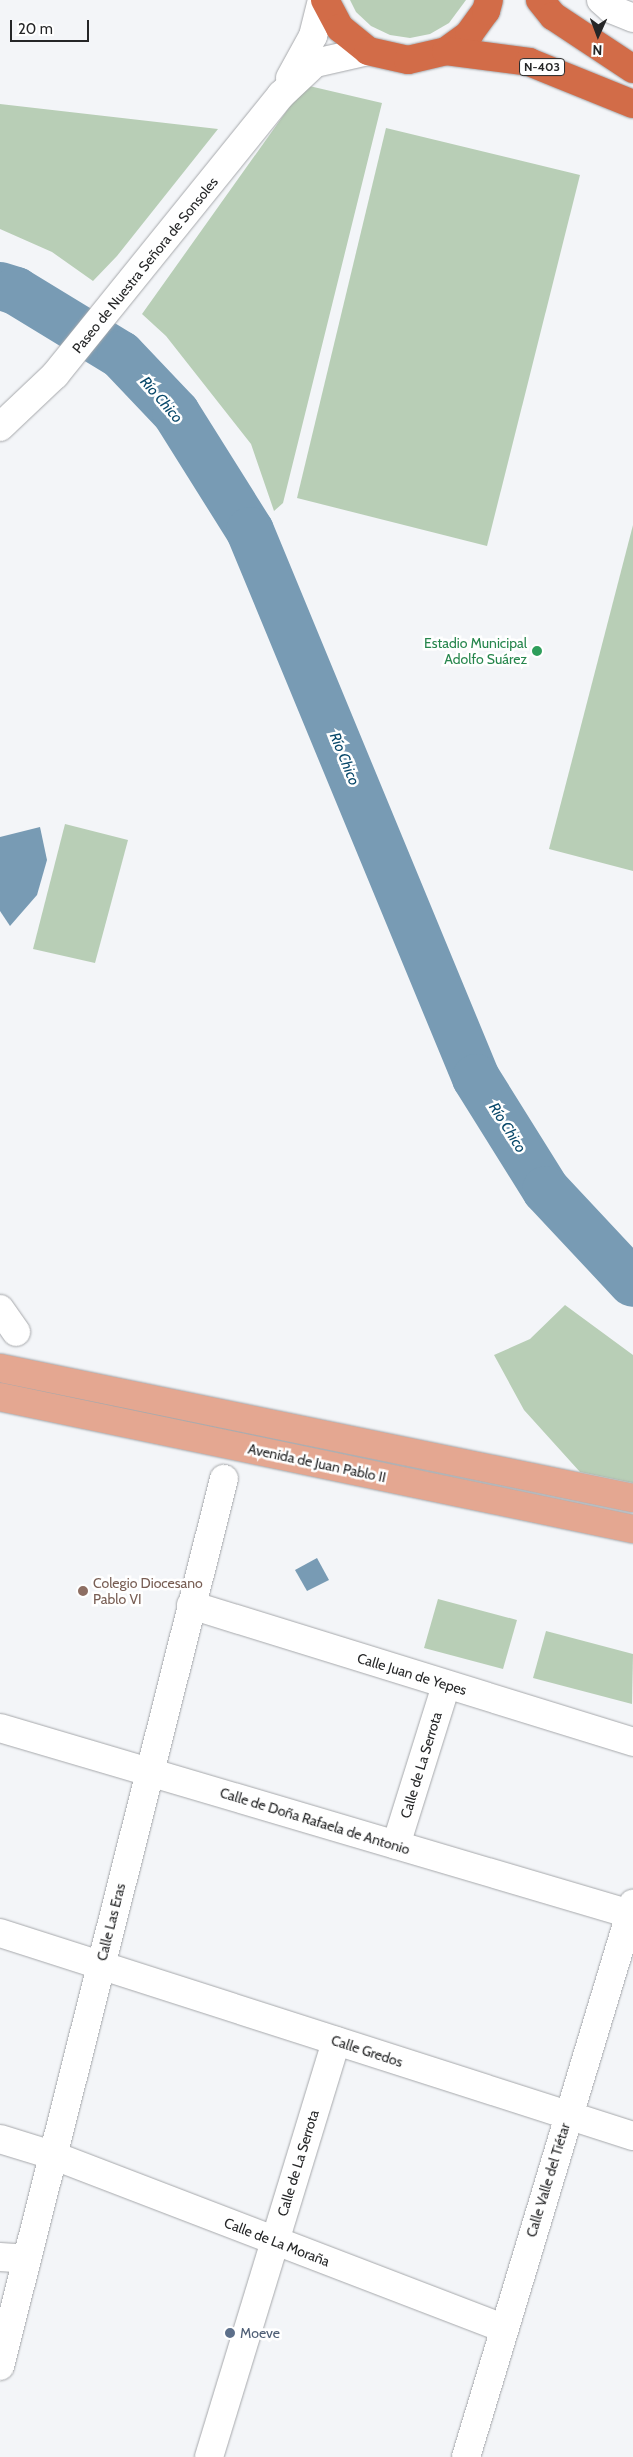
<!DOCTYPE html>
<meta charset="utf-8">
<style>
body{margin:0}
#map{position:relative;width:633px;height:2457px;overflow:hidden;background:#f3f5f8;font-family:Cabin,sans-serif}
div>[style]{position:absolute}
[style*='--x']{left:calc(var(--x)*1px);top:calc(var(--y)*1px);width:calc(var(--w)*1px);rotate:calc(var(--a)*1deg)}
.green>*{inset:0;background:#b8ceb6}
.water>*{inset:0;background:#789bb4}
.river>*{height:48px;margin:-24px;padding:0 24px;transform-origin:24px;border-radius:24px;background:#789bb4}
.roads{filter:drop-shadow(0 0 1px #a6a8ab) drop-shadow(0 0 1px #a6a8ab)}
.minor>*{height:28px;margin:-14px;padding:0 14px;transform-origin:14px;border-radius:14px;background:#fff}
.major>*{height:28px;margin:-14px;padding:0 14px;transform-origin:14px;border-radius:14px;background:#e4a791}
.highway>*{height:28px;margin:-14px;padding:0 14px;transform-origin:14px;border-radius:14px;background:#d26c48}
.dots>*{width:14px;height:14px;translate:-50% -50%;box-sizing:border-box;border:2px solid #fff;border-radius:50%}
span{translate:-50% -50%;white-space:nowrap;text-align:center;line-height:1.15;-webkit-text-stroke:5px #fff;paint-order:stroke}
.shield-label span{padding:1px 4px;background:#fff;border:1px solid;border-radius:4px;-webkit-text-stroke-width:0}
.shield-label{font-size:12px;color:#252627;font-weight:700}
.street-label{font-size:14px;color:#252627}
.leisure-label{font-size:14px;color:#27864d}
.right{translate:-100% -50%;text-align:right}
.education-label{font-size:14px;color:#785e54}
.left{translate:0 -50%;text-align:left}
.service-label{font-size:14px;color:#4e5e75}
.water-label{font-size:15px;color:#08486a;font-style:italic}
.north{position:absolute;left:573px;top:10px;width:50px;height:50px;-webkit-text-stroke:4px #fff;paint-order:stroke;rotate:182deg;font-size:14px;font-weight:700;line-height:20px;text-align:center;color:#252627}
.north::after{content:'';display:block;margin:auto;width:18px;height:22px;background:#252627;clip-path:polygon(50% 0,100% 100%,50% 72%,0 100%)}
.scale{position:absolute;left:10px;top:20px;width:79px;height:22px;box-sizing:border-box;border:2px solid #252627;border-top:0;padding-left:6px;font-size:15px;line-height:18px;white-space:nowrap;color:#252627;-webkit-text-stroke:4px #fff;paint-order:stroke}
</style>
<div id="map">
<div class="green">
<div style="clip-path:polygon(350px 0,466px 0,449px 23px,430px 34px,410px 38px,390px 35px,371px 26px,356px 12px)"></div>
<div style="clip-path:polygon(305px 85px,382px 103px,283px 503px,274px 511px,251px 444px,166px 336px,142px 314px)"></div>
<div style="clip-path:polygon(0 104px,218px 129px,117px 256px,93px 281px,52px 252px,0 229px)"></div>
<div style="clip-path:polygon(386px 128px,580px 175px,487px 546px,297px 498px)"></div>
<div style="clip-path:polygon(633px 525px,633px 871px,549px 849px)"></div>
<div style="clip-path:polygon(65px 824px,128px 840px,95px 963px,33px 949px)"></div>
<div style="clip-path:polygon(565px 1305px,633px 1355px,633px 1483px,580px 1472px,524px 1410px,494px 1355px,530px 1339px)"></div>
<div style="clip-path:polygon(438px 1599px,517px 1620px,503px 1669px,424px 1648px)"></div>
<div style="clip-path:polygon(546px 1631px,633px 1654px,632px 1704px,533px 1678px)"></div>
</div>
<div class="water">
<div style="clip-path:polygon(40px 827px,47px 860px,37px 895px,10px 926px,0 911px,0 837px)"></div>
<div style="clip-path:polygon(317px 1558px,329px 1580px,307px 1591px,295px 1570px)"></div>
</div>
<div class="river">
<div style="--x:0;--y:286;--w:17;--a:17"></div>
<div style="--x:16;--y:291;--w:123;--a:31.4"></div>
<div style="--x:121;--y:355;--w:80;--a:46.5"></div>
<div style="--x:176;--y:413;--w:139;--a:57.9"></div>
<div style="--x:250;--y:531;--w:592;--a:67.55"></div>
<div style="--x:476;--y:1078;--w:132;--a:58"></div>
<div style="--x:546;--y:1190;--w:127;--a:46.9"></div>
</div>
<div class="roads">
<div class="minor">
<div style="--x:601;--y:0;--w:13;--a:42"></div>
<div style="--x:611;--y:9;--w:24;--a:22"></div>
<div style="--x:290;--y:78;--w:48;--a:-61.3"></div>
<div style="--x:313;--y:36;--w:37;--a:-76"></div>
<div style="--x:0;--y:427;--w:76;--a:-43.4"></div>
<div style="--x:55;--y:375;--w:360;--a:-51.1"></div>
<div style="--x:281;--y:95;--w:47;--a:-43.3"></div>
<div style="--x:315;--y:63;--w:54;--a:-12.8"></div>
<div style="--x:0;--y:1309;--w:28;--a:55"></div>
<div style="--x:191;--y:1605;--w:463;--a:17.2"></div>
<div style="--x:0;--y:1728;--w:657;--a:16.45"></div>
<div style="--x:396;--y:1845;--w:168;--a:-72.6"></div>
<div style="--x:0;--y:1933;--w:665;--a:17.78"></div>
<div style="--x:0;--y:2139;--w:54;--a:17.1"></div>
<div style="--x:52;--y:2155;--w:483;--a:21"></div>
<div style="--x:0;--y:2257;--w:26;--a:4"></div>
<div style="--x:0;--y:2366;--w:915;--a:-75.83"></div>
<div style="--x:209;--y:2457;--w:435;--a:-73"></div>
<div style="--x:466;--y:2457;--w:578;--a:-73.2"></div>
</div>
<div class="major">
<div style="--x:0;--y:1368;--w:646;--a:11.61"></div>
<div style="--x:0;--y:1397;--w:647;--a:11.78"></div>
</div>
<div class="highway">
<div style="--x:325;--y:0;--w:32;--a:62"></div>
<div style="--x:340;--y:28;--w:36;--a:39"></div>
<div style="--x:368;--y:51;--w:41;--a:12.7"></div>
<div style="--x:408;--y:60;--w:39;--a:-13"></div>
<div style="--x:446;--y:51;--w:29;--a:-36"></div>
<div style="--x:469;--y:34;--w:29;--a:-54"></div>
<div style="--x:486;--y:11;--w:11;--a:-75"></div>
<div style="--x:540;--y:0;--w:21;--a:51"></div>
<div style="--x:553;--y:16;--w:96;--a:33.5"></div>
<div style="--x:446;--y:51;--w:84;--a:7.5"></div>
<div style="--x:529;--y:62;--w:112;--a:22"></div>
</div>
</div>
<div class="dots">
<div style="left:537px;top:651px;background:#2e9e5b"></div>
<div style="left:83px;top:1591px;background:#8d6e63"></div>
<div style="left:230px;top:2333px;background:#5c6f8a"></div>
</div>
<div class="shield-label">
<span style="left:542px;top:67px">N-403</span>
</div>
<div class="street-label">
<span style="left:145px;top:265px;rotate:-51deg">Paseo de Nuestra Señora de Sonsoles</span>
<span style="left:317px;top:1463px;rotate:12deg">Avenida de Juan Pablo II</span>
<span style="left:412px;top:1674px;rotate:17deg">Calle Juan de Yepes</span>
<span style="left:421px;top:1765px;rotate:-73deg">Calle de La Serrota</span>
<span style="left:315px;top:1821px;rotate:17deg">Calle de Doña Rafaela de Antonio</span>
<span style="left:111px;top:1922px;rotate:-76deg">Calle Las Eras</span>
<span style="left:367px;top:2051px;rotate:18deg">Calle Gredos</span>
<span style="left:298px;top:2163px;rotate:-73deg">Calle de La Serrota</span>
<span style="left:548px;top:2180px;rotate:-73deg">Calle Valle del Tiétar</span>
<span style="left:277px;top:2242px;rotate:21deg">Calle de La Moraña</span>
</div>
<div class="leisure-label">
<span class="right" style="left:527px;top:651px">Estadio Municipal<br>Adolfo Suárez</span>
</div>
<div class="education-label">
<span class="left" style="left:93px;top:1591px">Colegio Diocesano<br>Pablo VI</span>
</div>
<div class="service-label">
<span class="left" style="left:240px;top:2333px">Moeve</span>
</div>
<div class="water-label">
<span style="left:161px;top:400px;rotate:49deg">Río Chico</span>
<span style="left:344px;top:759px;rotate:68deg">Río Chico</span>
<span style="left:507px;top:1128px;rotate:58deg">Río Chico</span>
</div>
<div class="north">N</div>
<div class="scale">20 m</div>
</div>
